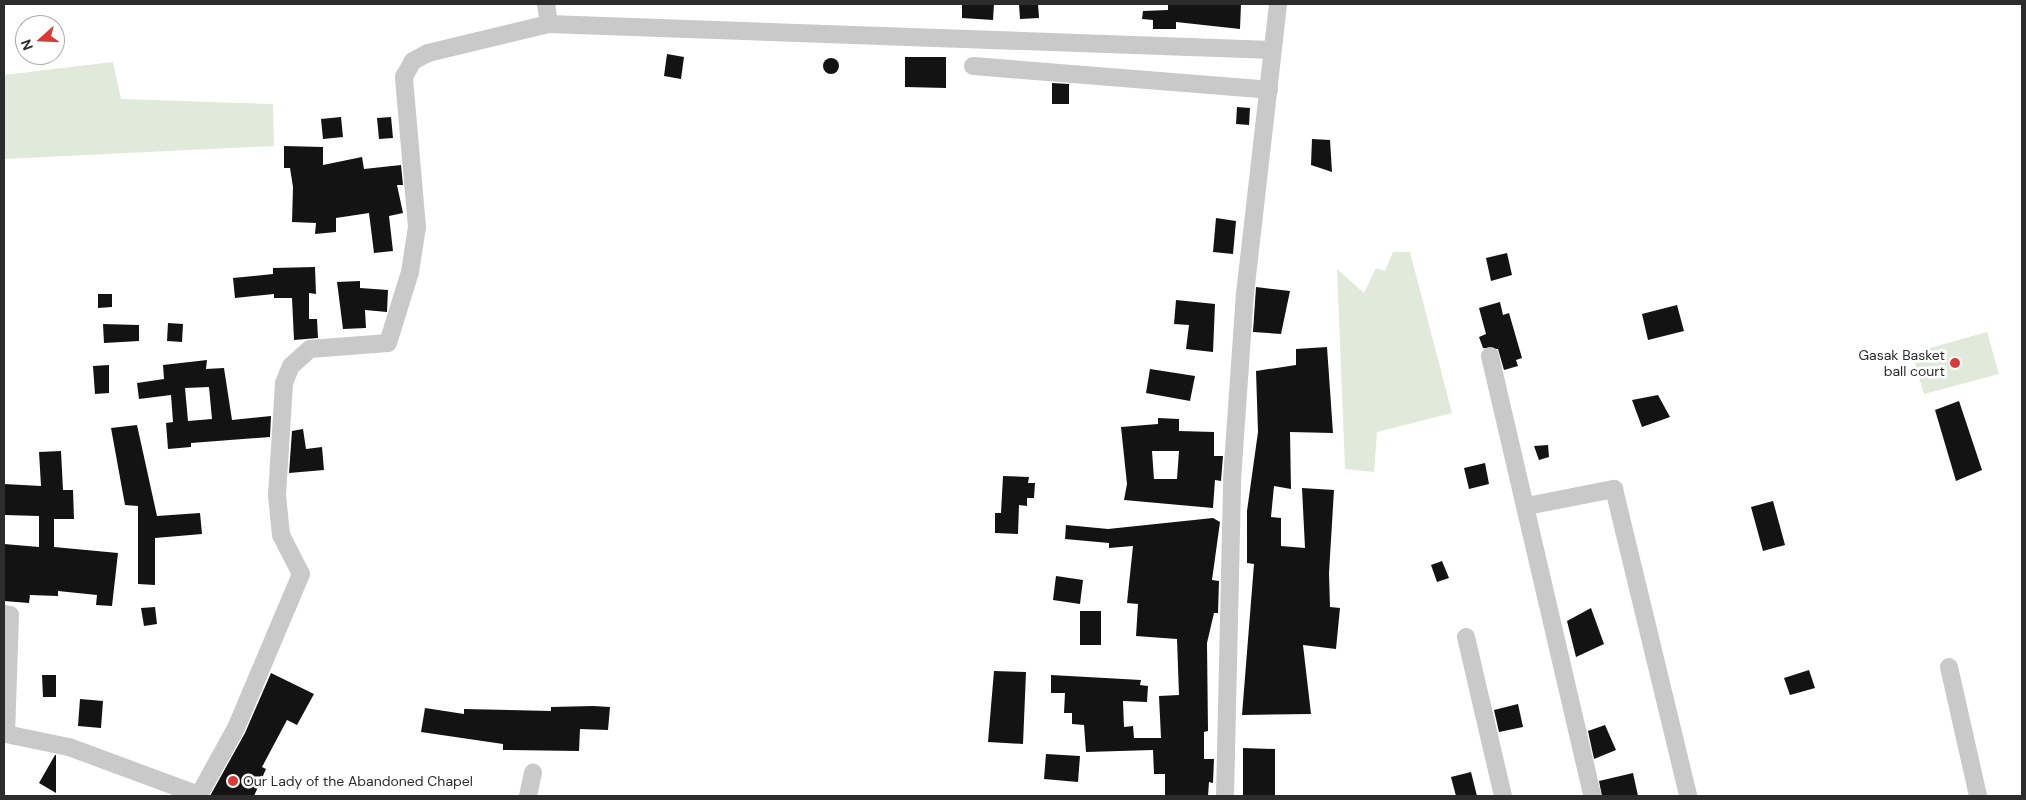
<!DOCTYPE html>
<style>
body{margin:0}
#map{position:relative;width:2026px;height:800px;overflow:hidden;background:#fff;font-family:"DM Sans",sans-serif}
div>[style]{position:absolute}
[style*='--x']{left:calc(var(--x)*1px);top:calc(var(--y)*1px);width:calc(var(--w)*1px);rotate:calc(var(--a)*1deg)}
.green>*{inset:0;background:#e1e9da}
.building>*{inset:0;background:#131313}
.round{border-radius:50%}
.minor>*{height:18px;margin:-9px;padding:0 9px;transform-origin:9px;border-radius:9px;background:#c9c9c9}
.dots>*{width:14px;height:14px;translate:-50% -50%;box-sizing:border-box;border:2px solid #fff;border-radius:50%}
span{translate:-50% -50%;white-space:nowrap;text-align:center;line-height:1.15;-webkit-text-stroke:5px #fff;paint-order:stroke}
.poi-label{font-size:14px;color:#2c2c2c}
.right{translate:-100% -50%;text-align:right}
.left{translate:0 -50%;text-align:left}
.frame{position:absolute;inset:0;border:5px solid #2c2c2c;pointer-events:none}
.north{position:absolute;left:15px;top:15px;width:50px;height:50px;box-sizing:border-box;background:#fff;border:1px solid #ababab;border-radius:50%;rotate:250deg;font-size:14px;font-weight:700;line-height:20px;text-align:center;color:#2c2c2c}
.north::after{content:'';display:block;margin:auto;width:18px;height:22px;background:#db3837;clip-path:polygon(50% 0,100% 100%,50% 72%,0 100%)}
</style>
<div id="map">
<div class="green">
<div style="clip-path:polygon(113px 62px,121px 99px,273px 104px,274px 146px,4px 159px,4px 75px)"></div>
<div style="clip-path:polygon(1393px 252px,1410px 252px,1452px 413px,1377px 432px,1374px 472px,1345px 469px,1337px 269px,1364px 293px,1376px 268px,1385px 271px)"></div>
<div style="clip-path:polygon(1987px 332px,1999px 374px,1924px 394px,1912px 353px)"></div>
</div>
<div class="building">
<div style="clip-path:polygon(962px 4px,994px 4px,993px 20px,962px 18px)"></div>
<div style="clip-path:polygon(1019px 4px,1038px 4px,1039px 18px,1020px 19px)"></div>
<div style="clip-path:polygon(1168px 4px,1241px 4px,1240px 29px,1176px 22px,1176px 29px,1153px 29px,1153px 20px,1142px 19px,1143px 11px,1168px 10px)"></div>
<div style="clip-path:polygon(667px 54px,684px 57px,681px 79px,664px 76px)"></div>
<div style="clip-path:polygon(905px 57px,946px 57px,946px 88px,905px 87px)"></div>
<div class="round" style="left:823px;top:58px;width:16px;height:16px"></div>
<div style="clip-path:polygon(1052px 83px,1069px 84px,1069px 104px,1052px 104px)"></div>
<div style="clip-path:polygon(1237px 107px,1250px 108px,1249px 125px,1236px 124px)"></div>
<div style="clip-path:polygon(341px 117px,343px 137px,323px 139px,321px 119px)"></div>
<div style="clip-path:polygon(391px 117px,393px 138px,379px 139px,377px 118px)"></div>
<div style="clip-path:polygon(1312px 139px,1330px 140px,1332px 172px,1311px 165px)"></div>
<div style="clip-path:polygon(284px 146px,323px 147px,323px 165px,362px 157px,364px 169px,401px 165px,403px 185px,397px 185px,403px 213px,389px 216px,393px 251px,374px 253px,369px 213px,336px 218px,336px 232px,315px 234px,316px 223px,292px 222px,293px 187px,290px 168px,284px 168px)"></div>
<div style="clip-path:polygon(1216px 218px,1236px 221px,1233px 254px,1213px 252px)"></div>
<div style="clip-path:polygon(1507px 253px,1512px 275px,1491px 281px,1486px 258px)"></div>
<div style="clip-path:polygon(315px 267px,316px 294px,309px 293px,309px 319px,317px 319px,318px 338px,294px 340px,292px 298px,274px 298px,274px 294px,235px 298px,233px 278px,273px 274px,273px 268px)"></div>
<div style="clip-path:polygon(360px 281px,360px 288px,388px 290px,387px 312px,365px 310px,366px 328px,343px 329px,337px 282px)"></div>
<div style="clip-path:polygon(1256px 287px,1290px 291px,1281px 334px,1253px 332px)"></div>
<div style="clip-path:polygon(98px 294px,112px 294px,112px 307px,98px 308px)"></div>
<div style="clip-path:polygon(1176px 300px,1215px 304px,1213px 352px,1186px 349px,1189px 325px,1174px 324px)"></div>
<div style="clip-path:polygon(1500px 302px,1503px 315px,1509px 313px,1522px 358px,1516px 360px,1518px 366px,1504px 370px,1498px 349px,1483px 348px,1479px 337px,1486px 334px,1479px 308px)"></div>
<div style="clip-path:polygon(1677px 305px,1684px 331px,1648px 340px,1642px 314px)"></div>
<div style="clip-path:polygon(168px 323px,183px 324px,182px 342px,167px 341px)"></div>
<div style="clip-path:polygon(103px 324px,139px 325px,139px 341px,104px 343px)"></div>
<div style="clip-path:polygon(1327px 347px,1333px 433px,1290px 432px,1291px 489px,1274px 486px,1271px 517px,1281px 518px,1281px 546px,1305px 548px,1302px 488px,1334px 490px,1329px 573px,1330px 607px,1340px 608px,1336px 649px,1303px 645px,1311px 714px,1242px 715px,1254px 564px,1247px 563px,1247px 511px,1258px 432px,1256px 371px,1296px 365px,1296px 349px)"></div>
<div style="clip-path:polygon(evenodd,207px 360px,206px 369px,224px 368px,232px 420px,271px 416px,270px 437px,191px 443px,191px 447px,168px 449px,166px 423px,173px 422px,171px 395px,139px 399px,137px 383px,164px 379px,163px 365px,207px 360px,209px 387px,212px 419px,188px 421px,185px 388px,209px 387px)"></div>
<div style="clip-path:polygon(109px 365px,109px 393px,95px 394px,93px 366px)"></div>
<div style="clip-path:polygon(1150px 369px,1195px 376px,1190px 401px,1146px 393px)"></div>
<div style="clip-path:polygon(1658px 395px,1670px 417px,1642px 427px,1632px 400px)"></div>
<div style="clip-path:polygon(1959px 401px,1982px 470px,1956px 481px,1935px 410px)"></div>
<div style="clip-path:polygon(evenodd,1158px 418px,1179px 419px,1179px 431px,1214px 432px,1214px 456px,1223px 456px,1221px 481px,1215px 480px,1213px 508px,1124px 500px,1127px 484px,1121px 427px,1158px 424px,1158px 418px,1152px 451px,1179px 451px,1177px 479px,1154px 479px,1152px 451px)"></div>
<div style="clip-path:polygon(137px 425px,157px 516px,200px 513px,202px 534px,155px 538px,155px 585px,138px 584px,138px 506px,125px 505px,111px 428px)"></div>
<div style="clip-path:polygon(303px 429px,306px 449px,322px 447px,324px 470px,289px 473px,292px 431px)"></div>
<div style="clip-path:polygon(1548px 445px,1549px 457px,1539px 460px,1534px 446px)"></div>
<div style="clip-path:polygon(61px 451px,63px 490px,73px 490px,74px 519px,54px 519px,54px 547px,118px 553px,112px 606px,96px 605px,97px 595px,58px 591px,58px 596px,30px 595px,29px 603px,4px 601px,4px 544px,39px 547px,39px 516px,4px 515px,4px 484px,41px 486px,39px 452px)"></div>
<div style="clip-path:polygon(1485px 463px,1489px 484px,1469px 489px,1464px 468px)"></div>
<div style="clip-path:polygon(1003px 476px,1029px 477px,1028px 483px,1035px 483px,1034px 498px,1027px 498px,1027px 506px,1019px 505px,1018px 534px,995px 533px,995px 513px,1001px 513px)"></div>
<div style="clip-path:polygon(1773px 501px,1785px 545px,1763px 551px,1751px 507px)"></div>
<div style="clip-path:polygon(1213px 518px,1220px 522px,1212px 580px,1219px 581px,1218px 613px,1214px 613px,1207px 643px,1208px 731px,1204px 732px,1204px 759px,1214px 759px,1213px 783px,1209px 782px,1208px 796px,1165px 796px,1165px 774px,1154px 774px,1153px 750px,1086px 752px,1084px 725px,1072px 724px,1072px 713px,1064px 713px,1065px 693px,1051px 693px,1051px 675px,1141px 680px,1140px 685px,1148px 686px,1147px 702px,1123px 701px,1124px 727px,1133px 726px,1134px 738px,1161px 738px,1159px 696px,1179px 695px,1177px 639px,1136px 636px,1138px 604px,1127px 603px,1133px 546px,1109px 548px,1109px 543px,1065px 539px,1066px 525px,1108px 529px)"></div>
<div style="clip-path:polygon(1442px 561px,1449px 578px,1437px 582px,1431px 565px)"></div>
<div style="clip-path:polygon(1056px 576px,1083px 580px,1080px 604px,1053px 600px)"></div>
<div style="clip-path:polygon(155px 607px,157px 624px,144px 626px,141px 608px)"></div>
<div style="clip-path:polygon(1591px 608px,1604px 644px,1576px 657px,1567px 621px)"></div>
<div style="clip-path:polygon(1080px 611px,1101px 611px,1101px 645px,1080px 645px)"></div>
<div style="clip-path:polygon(1809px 670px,1815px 688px,1790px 695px,1784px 678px)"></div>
<div style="clip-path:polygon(994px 671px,1026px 672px,1023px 744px,988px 742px)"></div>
<div style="clip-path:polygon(271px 673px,314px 694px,297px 725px,287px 720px,262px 767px,266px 769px,254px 796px,210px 796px,245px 733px)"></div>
<div style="clip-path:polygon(42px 675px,56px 675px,56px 697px,43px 697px)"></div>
<div style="clip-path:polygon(80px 699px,103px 701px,101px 728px,78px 726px)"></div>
<div style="clip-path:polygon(1518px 704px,1523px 727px,1499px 732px,1494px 710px)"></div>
<div style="clip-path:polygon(593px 706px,610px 707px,608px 730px,580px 729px,579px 751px,503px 750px,503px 744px,421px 732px,425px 708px,464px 714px,464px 709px,551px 711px,551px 707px)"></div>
<div style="clip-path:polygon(1605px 725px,1616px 750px,1594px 759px,1588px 731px)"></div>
<div style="clip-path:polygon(1243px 748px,1275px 749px,1275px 796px,1243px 796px)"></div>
<div style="clip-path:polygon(1046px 754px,1080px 756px,1078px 782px,1044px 779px)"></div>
<div style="clip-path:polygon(55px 755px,56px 755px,56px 793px,39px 783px)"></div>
<div style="clip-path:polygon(1471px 772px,1477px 796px,1456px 796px,1451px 777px)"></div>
<div style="clip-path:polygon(1633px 773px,1638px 796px,1602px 796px,1599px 781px)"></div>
</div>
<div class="minor">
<div style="--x:546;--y:4;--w:20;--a:81"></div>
<div style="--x:973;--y:66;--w:297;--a:4.6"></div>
<div style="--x:1490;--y:356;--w:452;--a:76.9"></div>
<div style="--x:1527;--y:506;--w:89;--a:-11.1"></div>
<div style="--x:1614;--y:489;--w:316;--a:76.4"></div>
<div style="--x:4;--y:614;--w:6;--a:9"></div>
<div style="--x:10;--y:615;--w:119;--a:91.9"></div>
<div style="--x:6;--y:734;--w:64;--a:11.7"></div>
<div style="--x:69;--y:747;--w:139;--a:20.3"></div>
<div style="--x:199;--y:795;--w:77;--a:-61.1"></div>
<div style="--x:236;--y:728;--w:167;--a:-67.1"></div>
<div style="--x:301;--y:574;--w:44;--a:-117.1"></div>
<div style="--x:281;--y:535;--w:40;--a:-95.7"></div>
<div style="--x:277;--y:495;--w:112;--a:-86.4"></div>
<div style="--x:284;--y:383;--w:18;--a:-68"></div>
<div style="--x:291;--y:366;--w:25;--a:-42"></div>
<div style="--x:310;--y:349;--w:78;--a:-4.4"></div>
<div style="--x:388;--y:343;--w:74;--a:-72.8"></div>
<div style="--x:410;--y:272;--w:46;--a:-81.2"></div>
<div style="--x:417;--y:227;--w:151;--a:-95"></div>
<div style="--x:404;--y:77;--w:18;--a:-61"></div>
<div style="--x:413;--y:61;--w:17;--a:-28"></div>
<div style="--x:428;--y:53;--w:124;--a:-13.5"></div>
<div style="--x:549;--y:24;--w:724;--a:2.06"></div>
<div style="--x:1466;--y:637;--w:163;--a:76.9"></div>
<div style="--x:1949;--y:667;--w:132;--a:77.3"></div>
<div style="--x:528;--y:796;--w:24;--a:-78"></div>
<div style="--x:1225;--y:796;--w:317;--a:-88.7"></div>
<div style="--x:1232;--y:479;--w:185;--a:-86"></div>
<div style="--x:1245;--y:294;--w:292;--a:-83.5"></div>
</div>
<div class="dots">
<div style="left:1955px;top:363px;background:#db3837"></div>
<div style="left:233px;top:781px;background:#db3837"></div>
</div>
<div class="poi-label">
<span class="right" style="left:1945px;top:363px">Gasak Basket<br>ball court</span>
<span class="left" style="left:243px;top:781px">Our Lady of the Abandoned Chapel</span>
</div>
<div class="frame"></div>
<div class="north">N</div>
</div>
